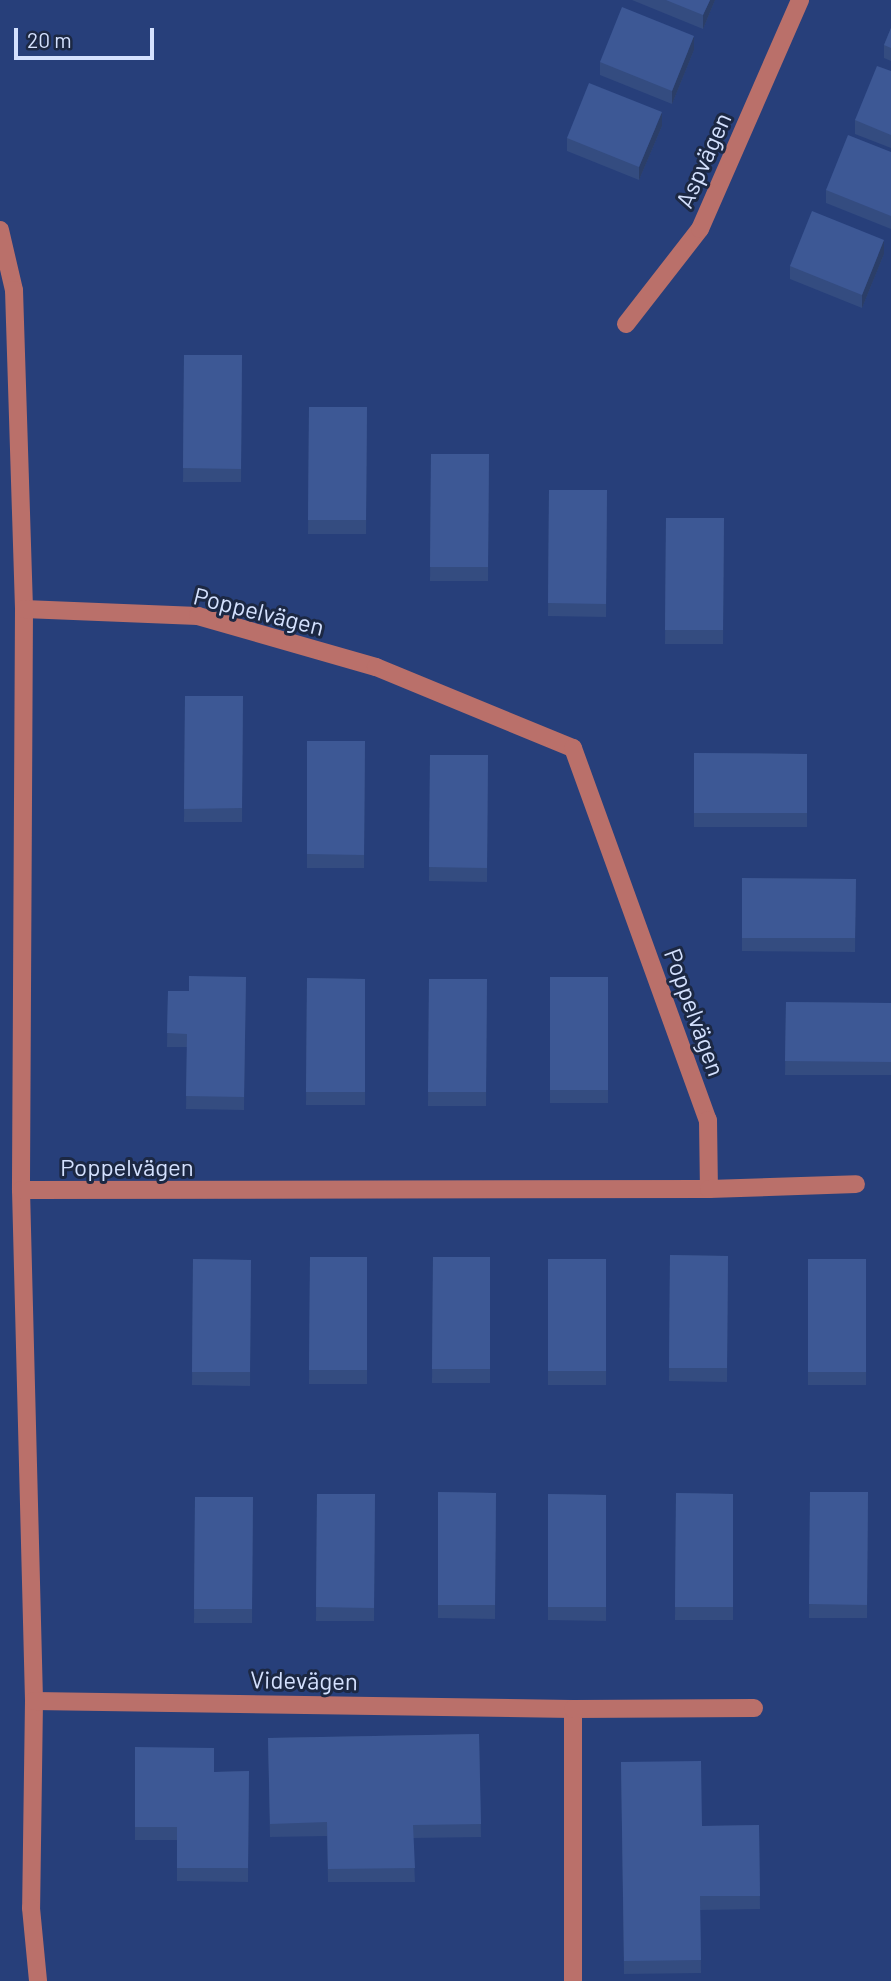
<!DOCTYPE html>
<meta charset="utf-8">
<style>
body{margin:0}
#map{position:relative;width:891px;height:1981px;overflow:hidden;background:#273f7a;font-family:Barlow,sans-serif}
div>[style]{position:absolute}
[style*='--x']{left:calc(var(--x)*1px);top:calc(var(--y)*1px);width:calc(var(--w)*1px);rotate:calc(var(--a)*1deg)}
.minor>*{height:18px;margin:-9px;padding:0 9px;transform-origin:9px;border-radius:9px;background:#ba706a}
.wall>*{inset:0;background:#344c80}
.shaded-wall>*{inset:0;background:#2b3e68}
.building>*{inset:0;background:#3d5895}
span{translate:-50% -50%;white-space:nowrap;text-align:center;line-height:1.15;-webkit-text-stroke:6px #1c2843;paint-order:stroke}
.street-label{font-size:24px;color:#d4e1fe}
.scale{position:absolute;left:14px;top:28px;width:140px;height:32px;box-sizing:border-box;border:4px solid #d4e1fe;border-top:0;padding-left:9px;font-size:21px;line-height:24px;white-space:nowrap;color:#d4e1fe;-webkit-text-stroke:5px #1c2843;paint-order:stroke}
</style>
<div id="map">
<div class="minor">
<div style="--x:0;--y:230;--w:62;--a:76.9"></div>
<div style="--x:14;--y:290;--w:319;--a:88.2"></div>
<div style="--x:24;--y:609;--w:581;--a:90.3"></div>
<div style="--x:21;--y:1190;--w:511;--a:88.54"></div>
<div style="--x:34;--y:1701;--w:207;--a:90.8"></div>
<div style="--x:31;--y:1908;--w:73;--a:84.5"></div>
<div style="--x:626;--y:324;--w:120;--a:-52.1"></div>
<div style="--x:700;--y:229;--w:250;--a:-66.4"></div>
<div style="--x:24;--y:609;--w:174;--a:2.3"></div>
<div style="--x:198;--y:616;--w:185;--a:16"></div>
<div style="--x:376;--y:667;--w:213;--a:22.4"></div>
<div style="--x:573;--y:748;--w:396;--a:70.1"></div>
<div style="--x:708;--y:1120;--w:69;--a:89.2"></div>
<div style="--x:21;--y:1190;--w:688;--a:-0.08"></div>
<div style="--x:709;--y:1189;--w:147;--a:-1.9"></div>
<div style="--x:34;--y:1701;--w:539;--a:0.85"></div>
<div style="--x:573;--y:1981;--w:272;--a:-90"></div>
<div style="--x:573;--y:1709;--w:181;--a:-0.3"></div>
</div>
<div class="wall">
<div style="clip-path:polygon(632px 0,715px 0,703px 29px)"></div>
<div style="clip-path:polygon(891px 28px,891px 61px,884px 58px,884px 45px)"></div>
<div style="clip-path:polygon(694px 50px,672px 104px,600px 75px,600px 62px)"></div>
<div style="clip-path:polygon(891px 71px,891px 148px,855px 134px,855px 120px)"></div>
<div style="clip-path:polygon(662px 126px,639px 180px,567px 151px,567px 138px)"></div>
<div style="clip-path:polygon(891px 152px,891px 229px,826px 203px,826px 190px)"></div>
<div style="clip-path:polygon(884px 254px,862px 308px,790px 279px,790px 266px)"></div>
<div style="clip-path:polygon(184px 355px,242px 355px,241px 482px,183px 482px)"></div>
<div style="clip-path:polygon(309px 407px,367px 407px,366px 534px,308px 534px)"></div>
<div style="clip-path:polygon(431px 454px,489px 454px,488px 581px,430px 581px)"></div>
<div style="clip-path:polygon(549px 490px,607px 490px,606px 617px,548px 616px)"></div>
<div style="clip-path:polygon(666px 518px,724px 518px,723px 644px,665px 644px)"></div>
<div style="clip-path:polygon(185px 696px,243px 696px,242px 822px,184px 822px)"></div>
<div style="clip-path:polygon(307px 741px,365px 741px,364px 868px,307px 868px)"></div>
<div style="clip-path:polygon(694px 753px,807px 754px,807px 827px,694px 827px)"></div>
<div style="clip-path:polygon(430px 755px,488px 755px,487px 882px,429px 881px)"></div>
<div style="clip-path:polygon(742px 878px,856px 879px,855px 952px,742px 951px)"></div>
<div style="clip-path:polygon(246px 977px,244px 1110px,186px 1109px,187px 1047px,167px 1047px,168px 991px,189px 991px)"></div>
<div style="clip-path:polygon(550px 977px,608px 977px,608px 1103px,550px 1103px)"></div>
<div style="clip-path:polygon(307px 978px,365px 979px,365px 1105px,306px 1105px)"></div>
<div style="clip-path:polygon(429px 979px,487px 979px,486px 1106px,428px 1106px)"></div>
<div style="clip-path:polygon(786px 1002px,891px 1003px,891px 1075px,785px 1075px)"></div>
<div style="clip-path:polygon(670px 1255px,728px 1256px,727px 1382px,669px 1381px)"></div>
<div style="clip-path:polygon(310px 1257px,367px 1257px,367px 1384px,309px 1384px)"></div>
<div style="clip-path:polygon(433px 1257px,490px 1257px,490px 1383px,432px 1383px)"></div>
<div style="clip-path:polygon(193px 1259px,251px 1260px,250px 1386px,192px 1385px)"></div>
<div style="clip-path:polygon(548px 1259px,606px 1259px,606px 1385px,548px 1385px)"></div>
<div style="clip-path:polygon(808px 1259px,866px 1259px,866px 1385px,808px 1385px)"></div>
<div style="clip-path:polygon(438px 1492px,496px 1493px,495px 1619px,438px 1618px)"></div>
<div style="clip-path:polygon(810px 1492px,868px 1492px,867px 1618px,809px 1618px)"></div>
<div style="clip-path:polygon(676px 1493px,733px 1494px,733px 1620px,675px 1620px)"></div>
<div style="clip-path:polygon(317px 1494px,375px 1494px,374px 1621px,316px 1621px)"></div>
<div style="clip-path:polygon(548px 1494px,606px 1495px,606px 1621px,548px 1620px)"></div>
<div style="clip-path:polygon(195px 1497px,253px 1497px,252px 1623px,194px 1623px)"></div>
<div style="clip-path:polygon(479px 1734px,481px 1837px,413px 1838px,415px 1882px,328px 1882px,327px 1836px,270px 1837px,268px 1738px)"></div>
<div style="clip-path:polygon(135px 1747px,214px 1772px,249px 1771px,248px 1882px,177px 1881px,177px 1840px,135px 1840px)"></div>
<div style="clip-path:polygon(621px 1762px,702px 1826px,759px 1825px,760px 1909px,700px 1910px,701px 1973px,624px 1974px)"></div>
</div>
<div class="shaded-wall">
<div style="clip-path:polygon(710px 0,715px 0,703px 29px,703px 15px)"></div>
<div style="clip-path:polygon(694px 36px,694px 50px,672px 104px,672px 91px)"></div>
<div style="clip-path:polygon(662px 112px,662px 126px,639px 180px,639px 167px)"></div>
<div style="clip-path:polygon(884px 240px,884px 254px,862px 308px,862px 295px)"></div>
</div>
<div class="building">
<div style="clip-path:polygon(666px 0,710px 0,703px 15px)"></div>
<div style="clip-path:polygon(622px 7px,694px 36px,672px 91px,600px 62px)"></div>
<div style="clip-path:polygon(891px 28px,891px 48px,884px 45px)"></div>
<div style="clip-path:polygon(877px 66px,891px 71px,891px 135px,855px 120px)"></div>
<div style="clip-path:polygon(589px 83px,662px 112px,639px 167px,567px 138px)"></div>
<div style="clip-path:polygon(848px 135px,891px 152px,891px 216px,826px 190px)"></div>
<div style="clip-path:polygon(812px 211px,884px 240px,862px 295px,790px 266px)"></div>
<div style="clip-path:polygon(184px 355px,242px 355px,241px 469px,183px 468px)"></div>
<div style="clip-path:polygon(309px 407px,367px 407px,366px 520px,308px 520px)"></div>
<div style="clip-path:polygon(431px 454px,489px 454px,488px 567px,430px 567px)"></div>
<div style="clip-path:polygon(549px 490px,607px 490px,606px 604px,548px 603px)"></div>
<div style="clip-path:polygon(666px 518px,724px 518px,723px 630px,665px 630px)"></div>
<div style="clip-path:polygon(185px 696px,243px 696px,242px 808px,184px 809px)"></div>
<div style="clip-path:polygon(307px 741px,365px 741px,364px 855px,307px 854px)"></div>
<div style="clip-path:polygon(694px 753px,807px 754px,807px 813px,694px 813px)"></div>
<div style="clip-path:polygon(430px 755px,488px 755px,487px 868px,429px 867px)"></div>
<div style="clip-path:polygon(742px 878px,856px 879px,855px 938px,742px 938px)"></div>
<div style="clip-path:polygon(189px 976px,246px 977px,244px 1097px,186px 1096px,187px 1034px,167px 1033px,168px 991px,189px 991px)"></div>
<div style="clip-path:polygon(550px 977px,608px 977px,608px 1090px,550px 1090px)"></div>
<div style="clip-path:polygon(307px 978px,365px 979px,365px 1092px,306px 1092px)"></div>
<div style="clip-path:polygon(429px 979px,487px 979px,486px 1092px,428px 1092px)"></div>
<div style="clip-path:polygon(786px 1002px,891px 1003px,891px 1062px,785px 1061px)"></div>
<div style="clip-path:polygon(670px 1255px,728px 1256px,727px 1368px,669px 1368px)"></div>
<div style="clip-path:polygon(310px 1257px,367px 1257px,367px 1370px,309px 1370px)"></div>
<div style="clip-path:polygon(433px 1257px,490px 1257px,490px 1369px,432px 1369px)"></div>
<div style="clip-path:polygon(193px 1259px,251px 1260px,250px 1372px,192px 1372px)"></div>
<div style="clip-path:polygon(548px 1259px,606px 1259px,606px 1371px,548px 1371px)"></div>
<div style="clip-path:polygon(808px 1259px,866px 1259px,866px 1372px,808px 1372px)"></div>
<div style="clip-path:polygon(438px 1492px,496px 1493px,495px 1605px,438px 1605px)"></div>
<div style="clip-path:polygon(810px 1492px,868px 1492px,867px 1605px,809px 1604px)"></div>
<div style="clip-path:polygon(676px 1493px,733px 1494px,733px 1607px,675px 1607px)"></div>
<div style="clip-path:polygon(317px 1494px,375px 1494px,374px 1608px,316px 1607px)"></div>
<div style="clip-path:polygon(548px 1494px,606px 1495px,606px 1607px,548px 1607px)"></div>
<div style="clip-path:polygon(195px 1497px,253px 1497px,252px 1609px,194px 1609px)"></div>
<div style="clip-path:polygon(479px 1734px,481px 1824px,413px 1825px,415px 1868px,328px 1869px,327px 1822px,270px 1824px,268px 1738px)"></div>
<div style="clip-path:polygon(135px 1747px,214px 1748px,214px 1772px,249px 1771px,248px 1868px,177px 1868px,177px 1827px,135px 1827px)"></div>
<div style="clip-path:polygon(701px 1761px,702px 1826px,759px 1825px,760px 1896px,700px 1896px,701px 1960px,624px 1961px,621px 1762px)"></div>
</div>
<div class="street-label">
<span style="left:703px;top:160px;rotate:-66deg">Aspvägen</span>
<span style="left:259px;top:611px;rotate:14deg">Poppelvägen</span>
<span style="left:695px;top:1012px;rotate:70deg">Poppelvägen</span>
<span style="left:127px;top:1167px">Poppelvägen</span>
<span style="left:304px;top:1680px;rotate:1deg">Videvägen</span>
</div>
<div class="scale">20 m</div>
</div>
